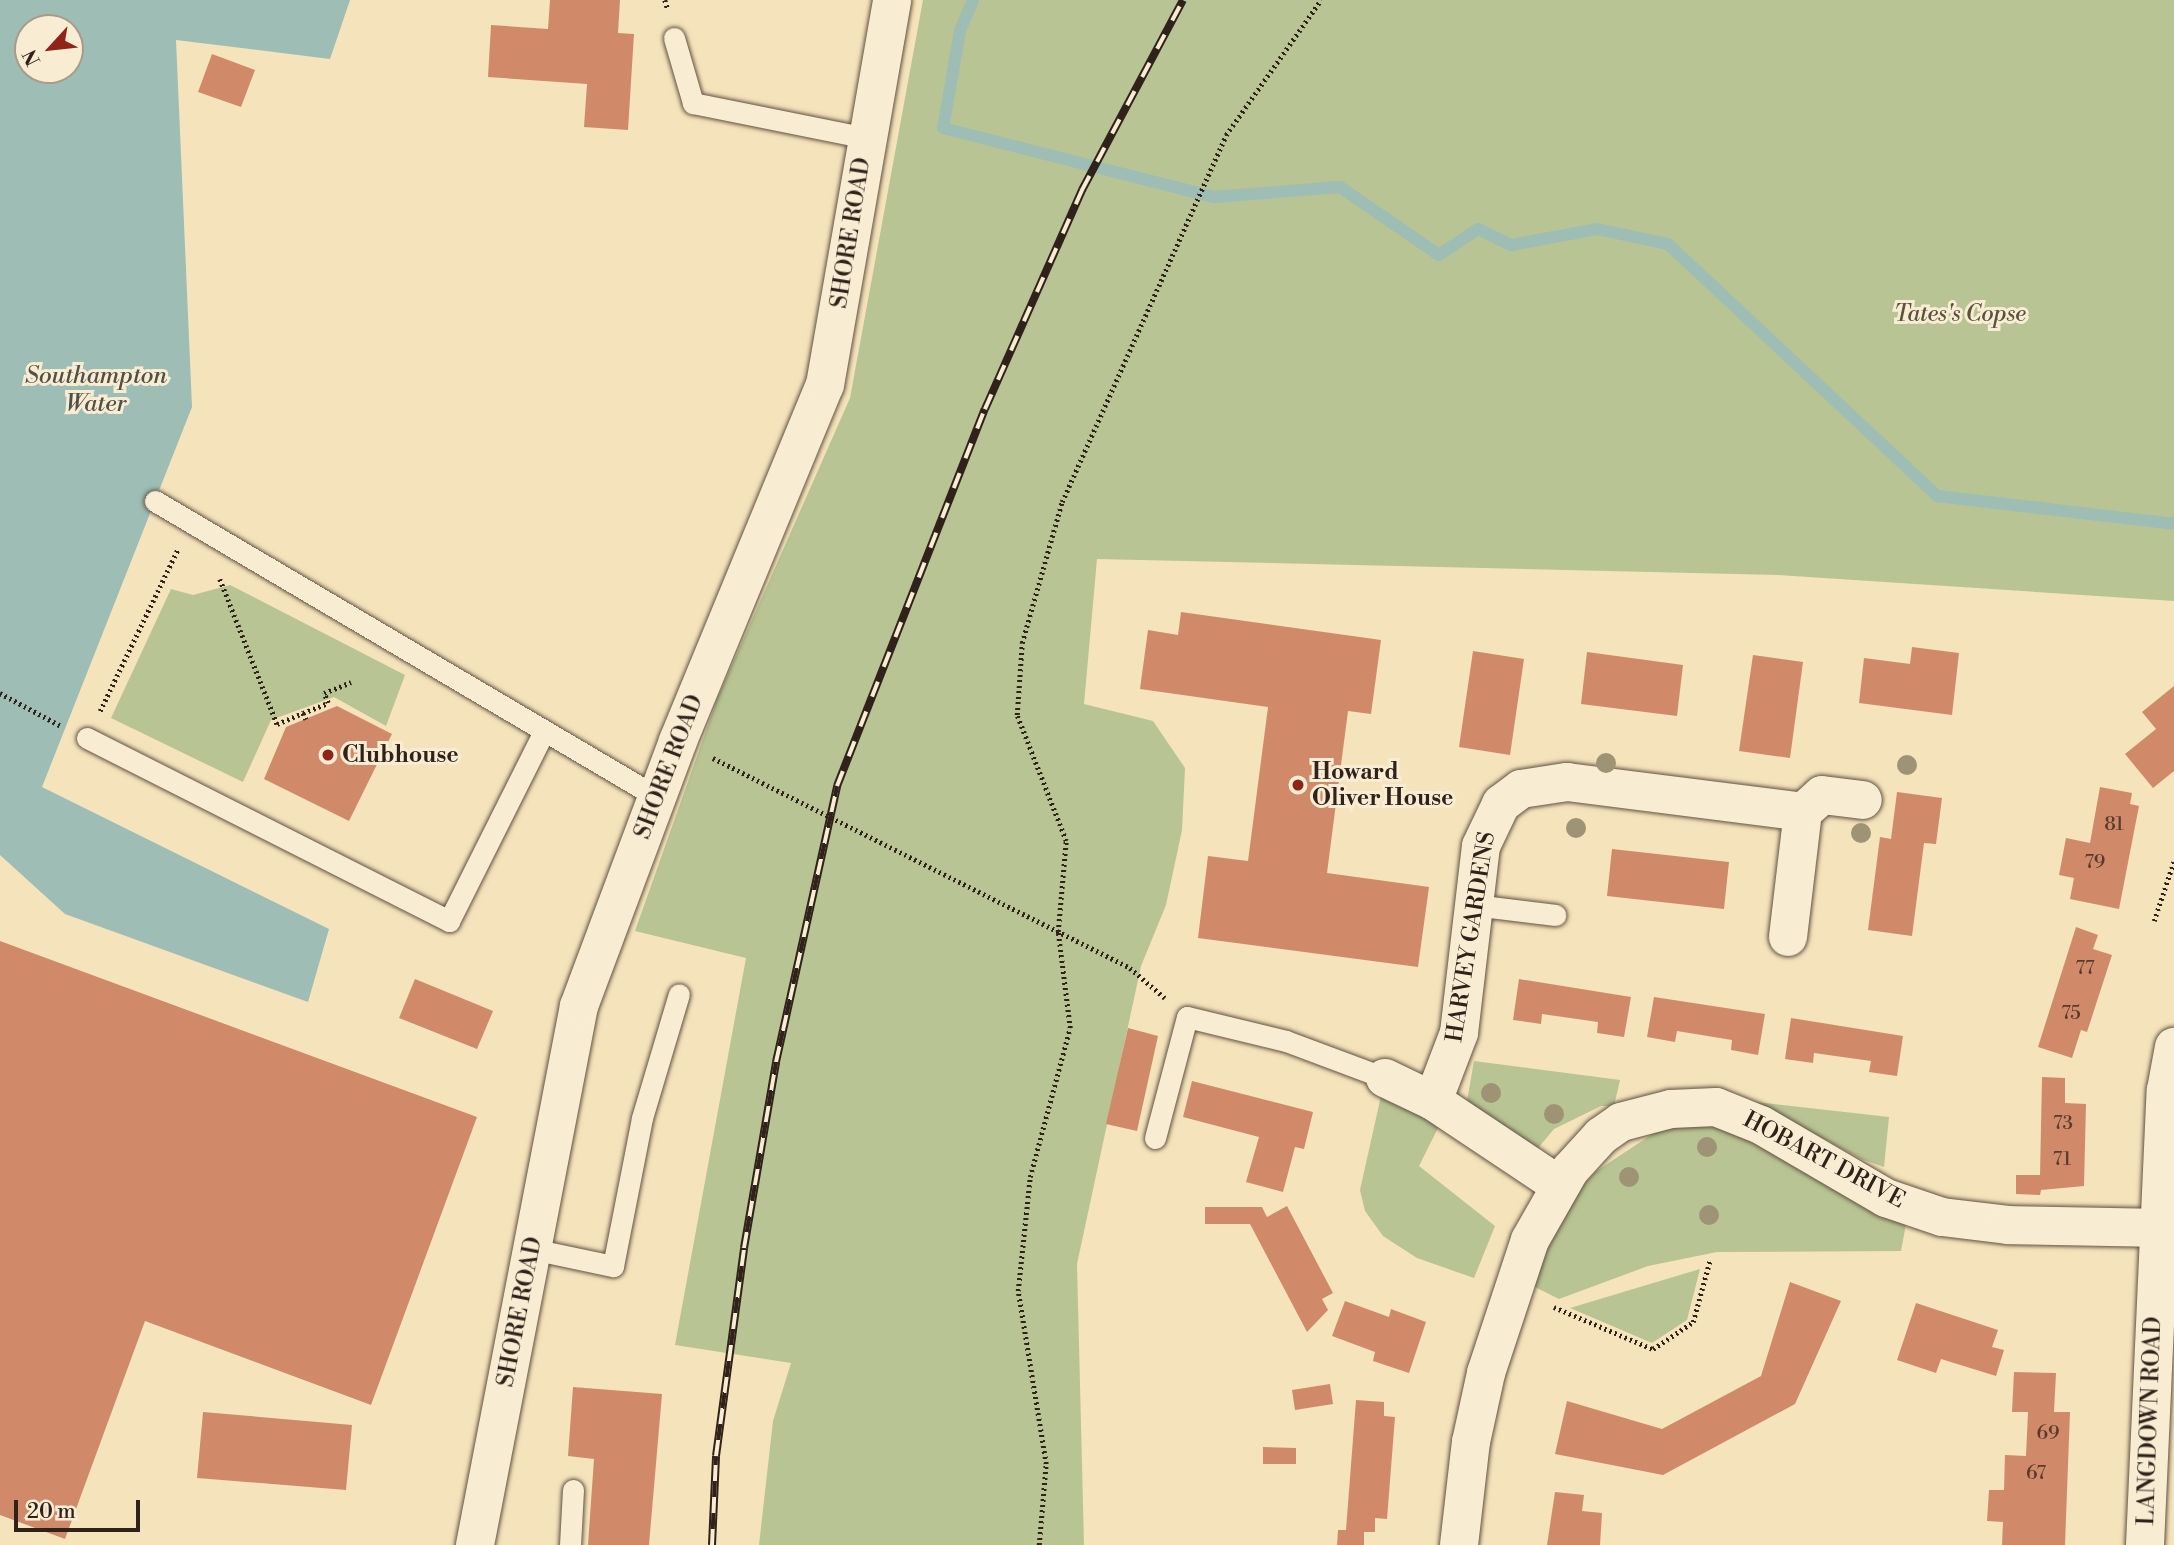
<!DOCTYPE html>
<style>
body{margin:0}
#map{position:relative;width:2174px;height:1545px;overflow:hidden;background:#f5e3bb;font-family:"Libre Bodoni",serif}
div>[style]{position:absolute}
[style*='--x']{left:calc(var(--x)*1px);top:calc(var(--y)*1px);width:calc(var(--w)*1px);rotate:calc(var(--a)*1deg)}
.green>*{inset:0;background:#b8c493}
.water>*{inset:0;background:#9dbdb5}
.stream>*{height:12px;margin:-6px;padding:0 6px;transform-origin:6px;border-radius:6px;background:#9dbdb5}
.building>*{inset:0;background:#d08a6a}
.path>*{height:4.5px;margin-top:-2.25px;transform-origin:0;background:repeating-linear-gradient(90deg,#30211a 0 2px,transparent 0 5.5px)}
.roads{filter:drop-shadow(0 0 2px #615242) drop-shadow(0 0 2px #615242)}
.service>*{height:21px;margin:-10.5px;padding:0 10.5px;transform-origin:10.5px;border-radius:10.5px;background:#f8edd3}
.minor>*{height:38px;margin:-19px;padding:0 19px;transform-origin:19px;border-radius:19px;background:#f8edd3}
.tertiary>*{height:38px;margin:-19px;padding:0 19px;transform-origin:19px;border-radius:19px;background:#f8edd3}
.rail>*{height:8px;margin-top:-4px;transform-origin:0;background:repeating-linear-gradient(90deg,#f8edd3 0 16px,#30211a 0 32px);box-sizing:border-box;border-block:2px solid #30211a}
.trees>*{width:20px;height:20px;margin:-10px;border-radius:50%;background:#9f9376}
.dots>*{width:19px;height:19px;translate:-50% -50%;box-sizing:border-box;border:4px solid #f8edd3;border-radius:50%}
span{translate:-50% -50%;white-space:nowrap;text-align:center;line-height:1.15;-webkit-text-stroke:6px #f8edd3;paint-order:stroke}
.number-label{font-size:19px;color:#583b2e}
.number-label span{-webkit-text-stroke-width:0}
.street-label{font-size:23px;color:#30211a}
.park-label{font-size:23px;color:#59523e;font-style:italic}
.poi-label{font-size:23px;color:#30211a;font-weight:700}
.left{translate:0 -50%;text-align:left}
.water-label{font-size:24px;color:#515048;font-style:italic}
.north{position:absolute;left:14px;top:14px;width:70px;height:70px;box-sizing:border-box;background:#f8edd3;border:2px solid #a89b89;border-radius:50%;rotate:243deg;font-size:19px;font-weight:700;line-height:28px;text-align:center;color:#30211a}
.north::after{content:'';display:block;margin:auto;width:24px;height:32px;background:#8f2418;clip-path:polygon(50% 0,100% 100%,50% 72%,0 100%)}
.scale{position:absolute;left:14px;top:1500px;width:126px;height:32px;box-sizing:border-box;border:4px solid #30211a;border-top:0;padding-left:9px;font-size:21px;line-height:24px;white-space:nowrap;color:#30211a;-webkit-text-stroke:5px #f8edd3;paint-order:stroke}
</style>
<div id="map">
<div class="green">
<div style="clip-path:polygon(923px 0,2174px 0,2174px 601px,1778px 575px,1097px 559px,1084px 704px,1153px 721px,1185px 768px,1182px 830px,1166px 905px,1141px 966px,1077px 1264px,1084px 1545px,759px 1545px,773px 1421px,791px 1363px,675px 1345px,746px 958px,635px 931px,718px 697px,850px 398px)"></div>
<div style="clip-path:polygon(230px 585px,405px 675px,386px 726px,334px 697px,271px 720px,243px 782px,111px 718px,171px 589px,193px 595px)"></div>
<div style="clip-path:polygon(1474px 1061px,1620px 1080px,1614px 1106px,1601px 1106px,1554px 1129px,1533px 1154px,1467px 1101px)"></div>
<div style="clip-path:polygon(1385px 1078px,1447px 1110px,1419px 1166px,1495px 1226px,1474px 1278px,1417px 1258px,1383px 1236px,1365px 1211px,1360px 1190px)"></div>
<div style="clip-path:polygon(1756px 1102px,1889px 1117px,1884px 1167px,1861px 1159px)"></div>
<div style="clip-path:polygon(1705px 1123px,1740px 1132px,1906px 1224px,1901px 1251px,1717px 1252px,1648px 1266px,1559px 1299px,1527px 1283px,1579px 1190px,1595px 1172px,1660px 1129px)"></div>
<div style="clip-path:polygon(1700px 1269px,1687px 1320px,1652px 1343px,1570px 1308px)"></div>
</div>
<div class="water">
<div style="clip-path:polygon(evenodd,0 0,350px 0,330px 59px,176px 40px,192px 407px,42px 787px,329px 929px,308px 1002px,65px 914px,0 855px,0 0,28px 28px,70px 28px,70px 70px,28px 70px,28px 28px)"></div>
</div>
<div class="stream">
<div style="--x:973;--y:0;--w:34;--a:113"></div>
<div style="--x:960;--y:31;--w:98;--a:99.9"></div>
<div style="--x:943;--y:128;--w:279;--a:14.3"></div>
<div style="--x:1213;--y:197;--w:127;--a:-4.5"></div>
<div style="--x:1340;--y:187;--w:120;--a:34.5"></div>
<div style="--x:1439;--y:255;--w:47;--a:-33.7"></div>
<div style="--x:1478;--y:229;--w:37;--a:26"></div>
<div style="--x:1511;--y:245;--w:87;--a:-10.5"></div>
<div style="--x:1597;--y:229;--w:73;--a:11.9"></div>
<div style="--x:1668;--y:244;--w:369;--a:43.1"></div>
<div style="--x:1937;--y:496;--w:239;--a:6.7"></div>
</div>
<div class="building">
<div style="clip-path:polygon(550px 0,620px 0,618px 33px,634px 34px,628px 130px,584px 127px,587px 84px,488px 77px,491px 25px,548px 29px)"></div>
<div style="clip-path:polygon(212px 54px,255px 70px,241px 107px,198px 92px)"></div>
<div style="clip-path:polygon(1181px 612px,1381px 640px,1371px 714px,1348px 711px,1327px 873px,1429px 887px,1418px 967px,1198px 938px,1208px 856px,1248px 861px,1268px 707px,1140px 689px,1148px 630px,1178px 635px)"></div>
<div style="clip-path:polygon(1912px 647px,1959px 653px,1952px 715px,1859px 703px,1864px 658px,1910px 664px)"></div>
<div style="clip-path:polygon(1473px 651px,1524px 659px,1510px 755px,1459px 747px)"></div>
<div style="clip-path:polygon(1587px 652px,1683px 665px,1677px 716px,1581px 704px)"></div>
<div style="clip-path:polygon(1753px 655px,1803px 662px,1790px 758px,1739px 751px)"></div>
<div style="clip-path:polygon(2174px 686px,2174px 771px,2153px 788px,2125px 754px,2156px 729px,2142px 712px)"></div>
<div style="clip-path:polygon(337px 706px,392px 734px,349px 821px,264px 779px,286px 727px)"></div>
<div style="clip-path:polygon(2100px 787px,2132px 793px,2130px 804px,2139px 806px,2119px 909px,2070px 899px,2074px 878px,2059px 875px,2066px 838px,2090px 843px)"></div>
<div style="clip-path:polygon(1897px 792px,1942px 798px,1936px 844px,1924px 843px,1912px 936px,1868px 930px,1880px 837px,1891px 839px)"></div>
<div style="clip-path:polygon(1612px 849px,1729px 862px,1724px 909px,1607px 896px)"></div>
<div style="clip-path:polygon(2076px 927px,2098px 935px,2093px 949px,2112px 955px,2087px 1032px,2081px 1030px,2072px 1058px,2038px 1047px)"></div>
<div style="clip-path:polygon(0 941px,477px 1117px,371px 1405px,145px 1321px,65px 1539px,0 1515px)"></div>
<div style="clip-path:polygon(415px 979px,493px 1011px,477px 1049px,399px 1018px)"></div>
<div style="clip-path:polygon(1519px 979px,1631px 997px,1624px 1037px,1597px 1033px,1598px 1022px,1542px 1014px,1541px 1024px,1513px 1020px)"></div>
<div style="clip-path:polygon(1654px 997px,1765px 1014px,1758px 1055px,1731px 1050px,1732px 1040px,1677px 1031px,1675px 1042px,1647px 1037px)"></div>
<div style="clip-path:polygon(1791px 1018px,1903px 1036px,1897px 1076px,1869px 1072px,1871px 1061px,1814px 1053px,1813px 1063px,1785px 1059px)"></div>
<div style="clip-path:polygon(1128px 1028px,1158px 1036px,1137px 1131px,1106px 1124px)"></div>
<div style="clip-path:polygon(2042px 1077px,2065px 1078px,2065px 1103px,2086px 1104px,2084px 1186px,2041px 1190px,2040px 1195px,2016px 1194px,2016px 1175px,2040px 1175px)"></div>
<div style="clip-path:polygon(1192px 1081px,1313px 1112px,1304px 1149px,1295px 1147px,1283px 1192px,1246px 1182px,1259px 1137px,1183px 1117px)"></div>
<div style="clip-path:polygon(1287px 1206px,1333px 1293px,1322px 1299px,1328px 1310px,1307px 1332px,1250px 1224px,1205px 1224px,1205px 1207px,1262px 1207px,1267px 1217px)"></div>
<div style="clip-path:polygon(1790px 1282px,1841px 1301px,1795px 1404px,1663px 1475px,1555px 1454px,1567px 1401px,1662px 1429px,1761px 1376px)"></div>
<div style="clip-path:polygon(1345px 1301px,1389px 1317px,1391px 1309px,1426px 1322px,1409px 1373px,1373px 1361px,1375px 1352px,1332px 1336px)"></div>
<div style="clip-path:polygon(1916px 1303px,1998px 1330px,1992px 1347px,2004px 1350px,1996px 1376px,1941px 1359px,1936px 1373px,1897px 1360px)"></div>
<div style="clip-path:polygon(2014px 1372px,2056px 1373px,2054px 1412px,2070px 1412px,2065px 1545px,2002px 1545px,2003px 1522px,1987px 1521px,1989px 1490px,2004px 1490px,2005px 1455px,2026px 1456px,2028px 1412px,2012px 1412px)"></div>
<div style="clip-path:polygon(1330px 1384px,1333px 1404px,1295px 1410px,1292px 1390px)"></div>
<div style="clip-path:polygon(573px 1387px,662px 1394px,649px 1545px,588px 1545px,594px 1459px,568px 1456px)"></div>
<div style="clip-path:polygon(1356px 1400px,1384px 1402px,1384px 1416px,1395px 1417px,1387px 1519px,1375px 1518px,1375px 1532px,1364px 1532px,1364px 1545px,1337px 1545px,1338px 1530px,1346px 1530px)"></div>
<div style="clip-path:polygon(203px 1412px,352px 1425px,346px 1490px,197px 1478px)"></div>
<div style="clip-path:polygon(1263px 1447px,1296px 1448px,1296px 1464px,1263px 1464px)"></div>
<div style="clip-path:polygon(1555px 1492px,1584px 1495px,1582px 1511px,1602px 1513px,1600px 1545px,1547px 1545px)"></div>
</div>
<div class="path">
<div style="--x:665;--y:0;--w:10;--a:73"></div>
<div style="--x:220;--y:579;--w:156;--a:68.5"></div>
<div style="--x:277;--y:724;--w:28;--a:-23"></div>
<div style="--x:303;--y:713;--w:7;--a:63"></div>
<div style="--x:0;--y:693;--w:69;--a:28.4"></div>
<div style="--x:100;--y:711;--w:180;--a:-64.3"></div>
<div style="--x:303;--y:713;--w:27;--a:-22"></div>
<div style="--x:328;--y:703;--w:11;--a:-112"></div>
<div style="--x:324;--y:693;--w:29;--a:-22"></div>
<div style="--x:713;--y:758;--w:467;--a:26.7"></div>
<div style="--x:1130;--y:968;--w:46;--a:40.6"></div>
<div style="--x:2154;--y:921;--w:63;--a:-71.6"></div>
<div style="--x:1554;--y:1307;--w:108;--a:23"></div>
<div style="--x:1653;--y:1349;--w:48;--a:-34"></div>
<div style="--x:1693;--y:1322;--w:64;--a:-74.7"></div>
<div style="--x:1039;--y:1545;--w:81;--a:-85.1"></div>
<div style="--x:1046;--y:1464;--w:175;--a:-99.2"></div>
<div style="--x:1018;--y:1291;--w:115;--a:-84"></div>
<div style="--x:1030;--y:1177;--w:154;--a:-75"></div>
<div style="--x:1070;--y:1028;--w:97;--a:-97.1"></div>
<div style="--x:1058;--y:932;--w:91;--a:-85"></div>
<div style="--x:1066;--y:841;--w:135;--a:-111.3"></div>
<div style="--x:1017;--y:715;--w:72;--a:-86"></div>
<div style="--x:1022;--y:643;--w:147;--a:-74.2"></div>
<div style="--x:1062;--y:502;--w:402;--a:-65.9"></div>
<div style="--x:1226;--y:135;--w:165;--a:-54.9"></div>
</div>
<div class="roads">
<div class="service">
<div style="--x:674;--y:38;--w:68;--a:73.7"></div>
<div style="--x:693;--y:103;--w:177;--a:11.4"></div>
<div style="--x:155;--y:501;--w:583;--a:30.53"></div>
<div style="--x:87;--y:738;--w:406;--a:26.8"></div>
<div style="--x:449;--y:921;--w:212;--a:-63.4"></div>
<div style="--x:1474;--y:905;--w:82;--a:7"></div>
<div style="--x:1155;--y:1138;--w:125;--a:-75.2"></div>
<div style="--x:1187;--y:1017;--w:102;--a:13.6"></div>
<div style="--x:1286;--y:1041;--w:106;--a:20.5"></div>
<div style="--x:532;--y:1249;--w:83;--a:11.9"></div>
<div style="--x:613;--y:1266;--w:151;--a:-78.9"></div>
<div style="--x:642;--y:1118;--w:129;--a:-73.4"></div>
<div style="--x:570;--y:1545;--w:55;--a:-86.9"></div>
</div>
<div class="minor">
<div style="--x:1788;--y:937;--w:126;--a:-83.2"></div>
<div style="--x:1385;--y:1078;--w:53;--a:25.6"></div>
<div style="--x:1559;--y:1185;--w:151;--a:-146.3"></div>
<div style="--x:1433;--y:1101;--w:73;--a:-69.1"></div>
<div style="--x:1459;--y:1033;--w:188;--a:-83.3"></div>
<div style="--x:1481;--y:846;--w:47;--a:-64.5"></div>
<div style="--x:1501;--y:804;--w:25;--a:-37"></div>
<div style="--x:1521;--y:789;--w:47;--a:-8.7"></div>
<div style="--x:1567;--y:782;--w:238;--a:7.2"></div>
<div style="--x:1803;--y:812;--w:25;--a:-42"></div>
<div style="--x:1822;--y:795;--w:41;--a:7"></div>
<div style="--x:1459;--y:1545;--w:104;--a:-83.4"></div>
<div style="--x:1471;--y:1442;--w:71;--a:-77.7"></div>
<div style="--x:1486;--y:1373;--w:140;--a:-71.7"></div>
<div style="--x:1530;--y:1240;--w:81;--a:-60.3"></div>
<div style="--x:1570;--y:1170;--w:46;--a:-47.6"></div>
<div style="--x:1601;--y:1136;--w:24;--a:-35"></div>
<div style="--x:1621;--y:1122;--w:52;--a:-14.6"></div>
<div style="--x:1671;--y:1109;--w:45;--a:-2.5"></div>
<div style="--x:1716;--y:1107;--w:48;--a:21.8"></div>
<div style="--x:1761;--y:1125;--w:145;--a:30.3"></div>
<div style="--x:1886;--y:1198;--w:59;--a:18.7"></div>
<div style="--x:1942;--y:1217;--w:66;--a:6.9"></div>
<div style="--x:2008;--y:1225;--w:150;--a:1.1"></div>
<div style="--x:2145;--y:1545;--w:455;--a:-87.4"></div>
<div style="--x:2166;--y:1090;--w:44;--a:-79.5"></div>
</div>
<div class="tertiary">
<div style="--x:475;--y:1545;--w:549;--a:-79.08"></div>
<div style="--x:579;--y:1006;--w:283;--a:-69.5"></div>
<div style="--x:678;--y:741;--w:385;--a:-67.6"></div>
<div style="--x:825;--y:385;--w:391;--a:-80.1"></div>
</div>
</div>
<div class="rail">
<div style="--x:712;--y:1545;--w:89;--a:-87.4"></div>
<div style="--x:716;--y:1456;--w:210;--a:-82.3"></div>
<div style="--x:744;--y:1248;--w:189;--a:-80.2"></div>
<div style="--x:776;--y:1062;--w:283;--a:-77.5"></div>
<div style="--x:837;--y:786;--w:405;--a:-68.6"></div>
<div style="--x:985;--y:409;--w:240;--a:-66.1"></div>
<div style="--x:1082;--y:190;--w:215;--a:-62"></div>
</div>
<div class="trees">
<div style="left:1606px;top:763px"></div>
<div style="left:1907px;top:765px"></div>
<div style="left:1576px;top:828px"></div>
<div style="left:1861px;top:833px"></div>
<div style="left:1491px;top:1093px"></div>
<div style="left:1554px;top:1114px"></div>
<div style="left:1707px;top:1147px"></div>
<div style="left:1629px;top:1177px"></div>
<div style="left:1709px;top:1215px"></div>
</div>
<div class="dots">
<div style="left:328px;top:755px;background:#8f2418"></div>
<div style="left:1298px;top:785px;background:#8f2418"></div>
</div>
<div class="number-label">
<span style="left:2114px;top:825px">81</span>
<span style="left:2095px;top:863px">79</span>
<span style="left:2085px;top:969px">77</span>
<span style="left:2071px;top:1014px">75</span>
<span style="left:2063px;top:1124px">73</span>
<span style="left:2062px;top:1160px">71</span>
<span style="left:2048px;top:1434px">69</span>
<span style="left:2036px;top:1474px">67</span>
</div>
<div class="street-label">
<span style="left:851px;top:233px;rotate:-81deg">SHORE ROAD</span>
<span style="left:669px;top:767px;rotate:-69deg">SHORE ROAD</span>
<span style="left:1471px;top:937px;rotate:-81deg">HARVEY GARDENS</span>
<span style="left:1824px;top:1160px;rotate:28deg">HOBART DRIVE</span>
<span style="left:520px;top:1312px;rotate:-79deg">SHORE ROAD</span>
<span style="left:2150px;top:1421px;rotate:-88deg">LANGDOWN ROAD</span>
</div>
<div class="park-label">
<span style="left:1960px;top:314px">Tates's Copse</span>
</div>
<div class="poi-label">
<span class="left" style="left:342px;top:755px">Clubhouse</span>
<span class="left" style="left:1312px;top:785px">Howard<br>Oliver House</span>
</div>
<div class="water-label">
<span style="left:96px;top:391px">Southampton<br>Water</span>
</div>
<div class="north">N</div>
<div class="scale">20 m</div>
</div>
